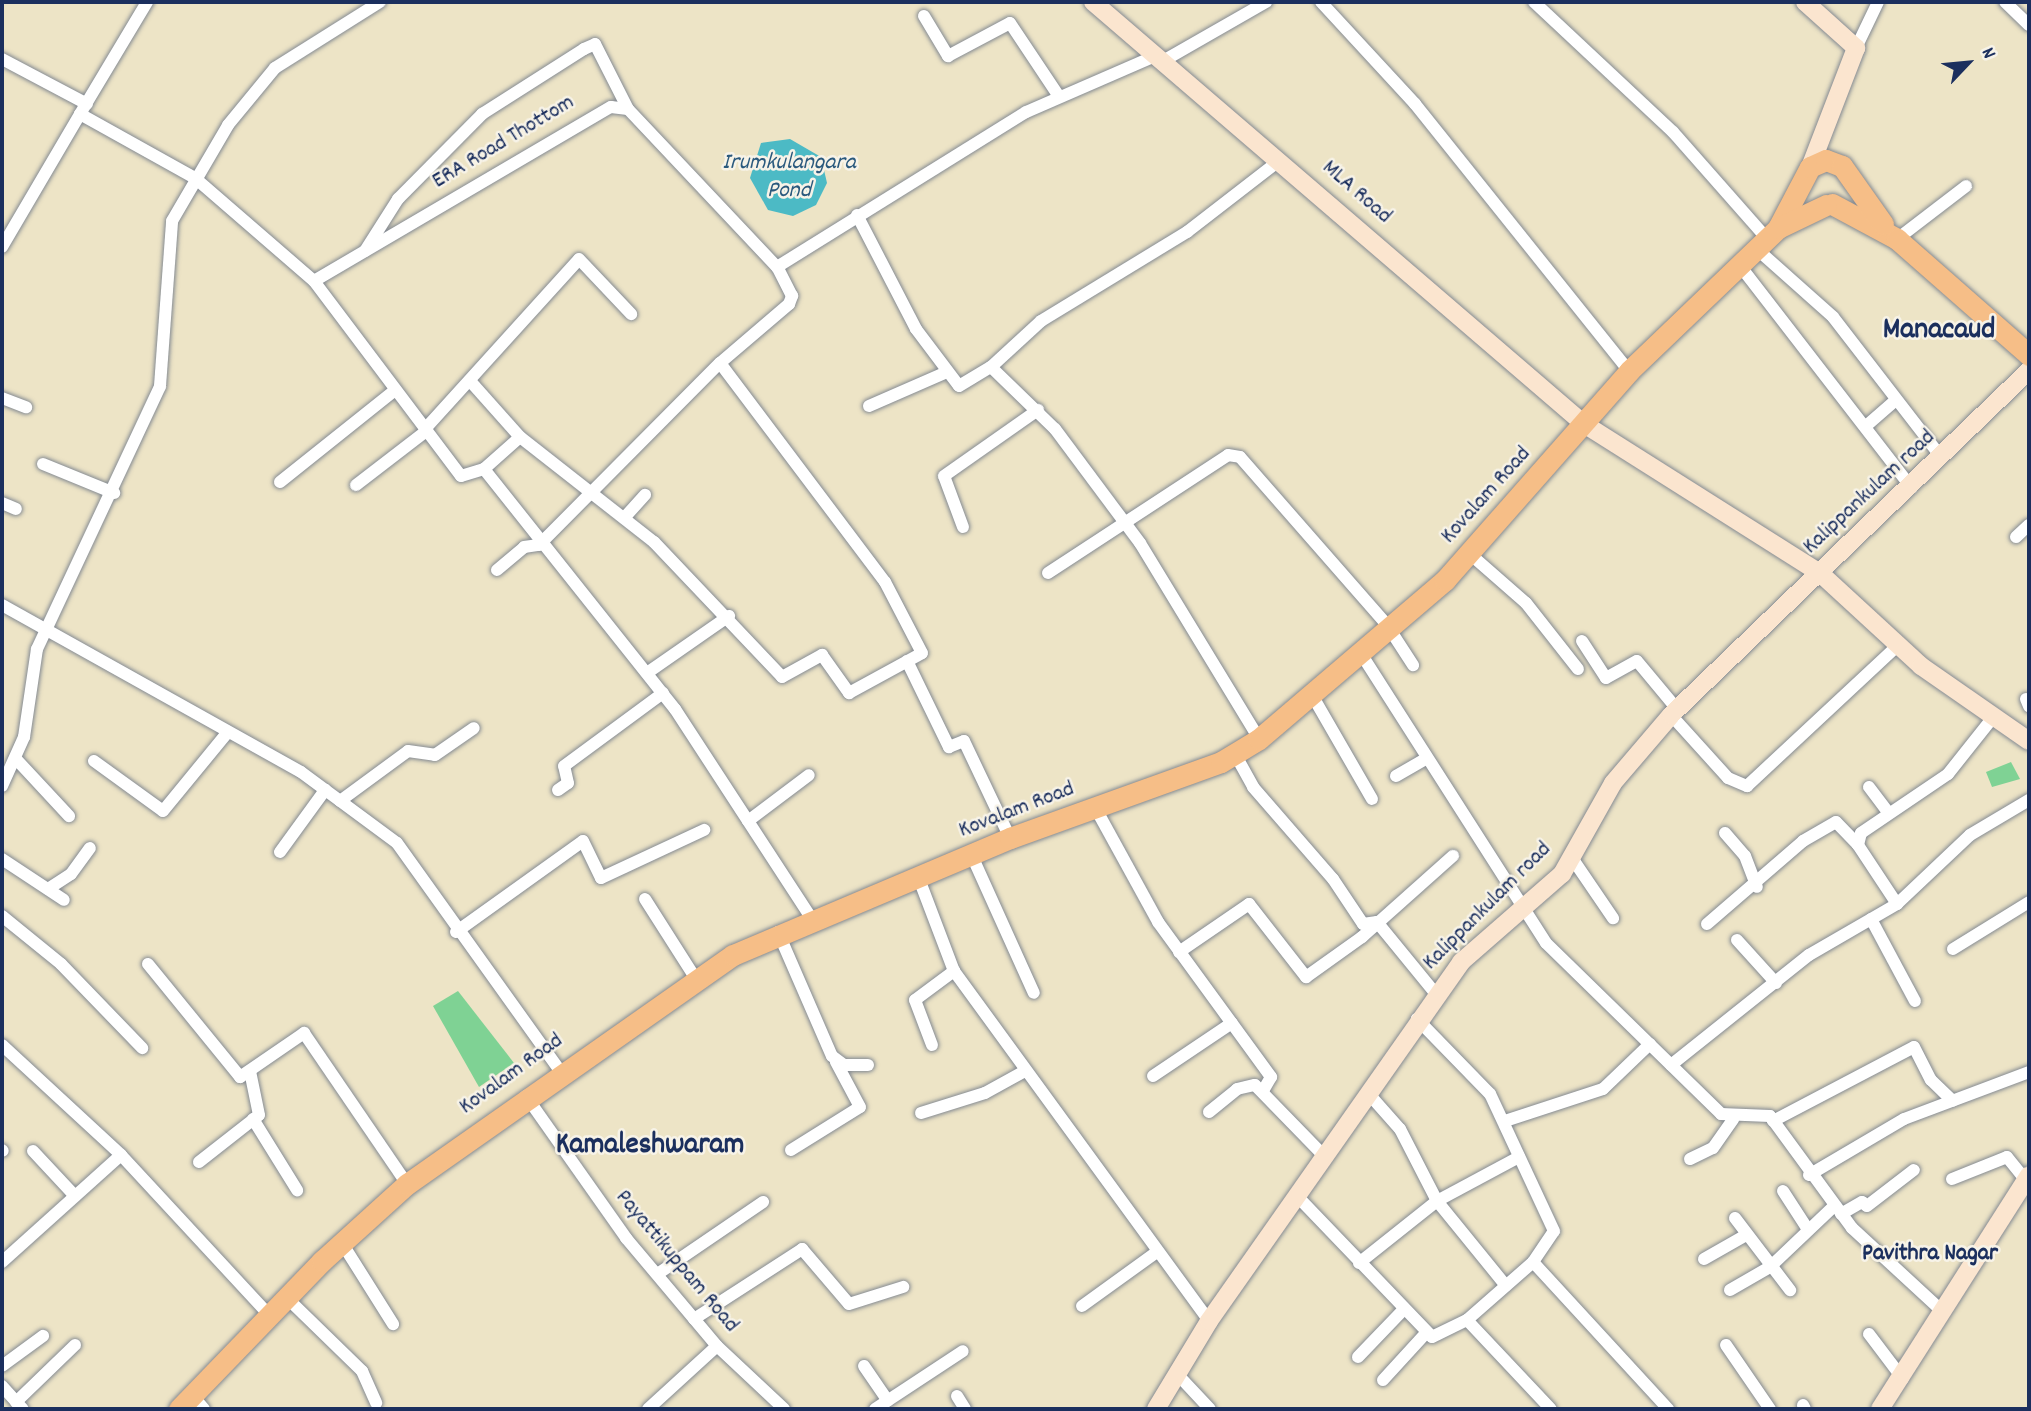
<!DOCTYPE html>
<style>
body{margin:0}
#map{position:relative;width:2031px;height:1411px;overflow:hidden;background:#ede4c6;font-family:Dekko,sans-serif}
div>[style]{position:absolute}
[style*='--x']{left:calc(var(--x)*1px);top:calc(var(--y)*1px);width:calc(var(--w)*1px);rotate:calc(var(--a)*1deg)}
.green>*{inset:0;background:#7fd294}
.water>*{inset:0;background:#4cbac5}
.roads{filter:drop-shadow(0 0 2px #848a92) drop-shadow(0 0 2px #848a92)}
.street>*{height:12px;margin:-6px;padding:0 6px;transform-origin:6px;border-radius:6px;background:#fff}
.secondary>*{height:18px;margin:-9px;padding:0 9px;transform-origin:9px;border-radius:9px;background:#fbe5cf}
.primary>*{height:21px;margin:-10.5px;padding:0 10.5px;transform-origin:10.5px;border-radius:10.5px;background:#f6be87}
span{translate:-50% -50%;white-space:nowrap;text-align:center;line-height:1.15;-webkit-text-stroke:5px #f7f3e8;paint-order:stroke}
.street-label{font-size:23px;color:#1b2f5e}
.water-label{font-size:24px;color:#2a597d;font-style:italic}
.neighbourhood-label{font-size:24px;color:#1b2f5e;font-weight:700}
.district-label{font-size:30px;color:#1b2f5e;font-weight:700}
.frame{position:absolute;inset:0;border:4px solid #1b2f5e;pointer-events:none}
.north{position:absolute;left:1933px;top:28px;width:70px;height:70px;-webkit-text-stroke:5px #f7f3e8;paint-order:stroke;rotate:64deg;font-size:19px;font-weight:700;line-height:28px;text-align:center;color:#1b2f5e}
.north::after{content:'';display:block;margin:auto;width:24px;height:32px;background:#1b2f5e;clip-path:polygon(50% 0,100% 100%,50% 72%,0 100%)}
</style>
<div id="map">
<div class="green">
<div style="clip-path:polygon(2011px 762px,2020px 779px,1992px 787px,1986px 772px)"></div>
<div style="clip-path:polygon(458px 991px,514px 1063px,479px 1087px,433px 1006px)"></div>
</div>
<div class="water">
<div style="clip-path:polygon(790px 139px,821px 157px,827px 183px,816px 205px,793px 216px,768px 210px,750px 178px,761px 143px)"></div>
</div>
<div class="roads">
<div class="street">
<div style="--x:1321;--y:2;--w:139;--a:47.3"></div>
<div style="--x:1415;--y:104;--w:342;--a:51.3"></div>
<div style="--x:1534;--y:2;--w:190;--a:43.1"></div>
<div style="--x:1673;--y:132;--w:145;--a:48.6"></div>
<div style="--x:2005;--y:2;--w:33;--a:44"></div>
<div style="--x:924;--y:16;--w:47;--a:59"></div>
<div style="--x:948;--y:56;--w:70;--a:-28"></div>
<div style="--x:1010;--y:23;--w:87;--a:56.3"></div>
<div style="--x:1856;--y:48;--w:51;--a:-64.4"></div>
<div style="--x:2;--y:59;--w:96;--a:27.9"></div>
<div style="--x:1163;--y:61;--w:119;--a:-29.8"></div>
<div style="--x:80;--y:114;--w:131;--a:-59.1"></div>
<div style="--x:857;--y:215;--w:128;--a:62.6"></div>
<div style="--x:916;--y:329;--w:71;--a:53"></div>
<div style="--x:959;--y:386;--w:37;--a:-31"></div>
<div style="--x:991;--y:367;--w:89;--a:44.1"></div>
<div style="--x:1055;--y:429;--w:142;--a:53.3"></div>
<div style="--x:1140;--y:543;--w:229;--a:58.7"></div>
<div style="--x:1897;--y:239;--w:87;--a:-37.5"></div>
<div style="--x:2;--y:247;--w:154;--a:-59.6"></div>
<div style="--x:80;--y:114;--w:132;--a:29.1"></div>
<div style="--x:195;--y:178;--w:157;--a:40.9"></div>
<div style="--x:314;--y:281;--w:244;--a:53"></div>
<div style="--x:461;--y:476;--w:24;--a:-17"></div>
<div style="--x:484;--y:469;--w:48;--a:-41.6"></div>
<div style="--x:520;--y:437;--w:170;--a:38.1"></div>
<div style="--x:654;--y:542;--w:186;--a:46.5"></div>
<div style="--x:782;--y:677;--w:46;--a:-28.8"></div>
<div style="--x:822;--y:655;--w:47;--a:54.6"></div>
<div style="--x:849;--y:693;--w:83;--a:-28.7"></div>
<div style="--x:922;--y:653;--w:80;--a:-117.5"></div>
<div style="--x:885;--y:582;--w:274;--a:-127"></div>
<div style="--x:365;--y:251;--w:62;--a:-57.6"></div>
<div style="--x:398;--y:199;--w:120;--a:-45.3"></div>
<div style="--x:482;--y:114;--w:121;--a:-32.5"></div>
<div style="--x:584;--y:49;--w:12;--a:-24"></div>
<div style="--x:595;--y:44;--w:73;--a:63.1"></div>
<div style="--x:1759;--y:251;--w:99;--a:41.7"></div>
<div style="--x:1833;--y:317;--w:178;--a:52.3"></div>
<div style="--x:1741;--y:267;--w:279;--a:52.3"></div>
<div style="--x:314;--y:281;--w:344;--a:-30.4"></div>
<div style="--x:611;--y:107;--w:17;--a:7"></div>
<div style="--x:628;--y:109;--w:217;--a:46.7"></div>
<div style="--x:777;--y:267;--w:293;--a:-31.9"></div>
<div style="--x:1026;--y:112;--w:141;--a:-23.5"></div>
<div style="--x:991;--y:367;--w:68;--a:-42.6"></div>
<div style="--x:1041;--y:321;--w:171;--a:-31.4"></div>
<div style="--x:1187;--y:232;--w:118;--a:-37.7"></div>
<div style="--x:471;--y:382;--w:74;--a:48.3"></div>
<div style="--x:2;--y:398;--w:26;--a:21"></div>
<div style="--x:869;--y:406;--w:85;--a:-23.6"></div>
<div style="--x:1866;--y:426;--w:38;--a:-41"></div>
<div style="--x:425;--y:429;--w:229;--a:-47.8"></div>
<div style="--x:579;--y:259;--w:76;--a:46.6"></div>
<div style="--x:43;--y:464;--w:77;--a:22.2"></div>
<div style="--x:484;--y:469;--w:307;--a:51.5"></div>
<div style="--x:675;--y:709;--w:251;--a:56.9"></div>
<div style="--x:280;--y:482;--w:146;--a:-38.6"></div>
<div style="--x:356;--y:485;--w:88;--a:-37.6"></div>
<div style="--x:2;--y:503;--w:15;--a:23"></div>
<div style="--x:625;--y:517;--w:30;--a:-48"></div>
<div style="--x:963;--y:527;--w:54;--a:-110.4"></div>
<div style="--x:944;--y:476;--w:115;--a:-35.1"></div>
<div style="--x:2016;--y:537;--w:18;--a:-43"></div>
<div style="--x:1470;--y:554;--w:74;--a:41.2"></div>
<div style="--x:1526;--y:603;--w:84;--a:51.8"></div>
<div style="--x:497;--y:570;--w:35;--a:-40"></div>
<div style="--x:524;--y:547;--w:15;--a:-8"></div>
<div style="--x:539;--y:545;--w:257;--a:-45.2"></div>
<div style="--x:720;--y:363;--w:91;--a:-40.5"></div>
<div style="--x:789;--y:304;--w:9;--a:-69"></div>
<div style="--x:792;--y:296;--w:33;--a:-117"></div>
<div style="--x:1048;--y:573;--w:215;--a:-33.2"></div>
<div style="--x:1228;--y:455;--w:12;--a:9"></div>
<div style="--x:1240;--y:457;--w:223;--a:48.8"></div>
<div style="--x:1387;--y:625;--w:48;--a:57"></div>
<div style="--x:2;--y:605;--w:342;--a:29.2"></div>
<div style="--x:301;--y:772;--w:119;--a:36.5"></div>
<div style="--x:397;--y:843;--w:280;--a:54.4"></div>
<div style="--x:1582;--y:641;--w:44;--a:57"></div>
<div style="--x:1606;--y:678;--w:35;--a:-29"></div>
<div style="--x:1637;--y:661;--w:62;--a:50.2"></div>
<div style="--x:1360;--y:652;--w:345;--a:57.4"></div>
<div style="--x:1546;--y:943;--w:245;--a:44.3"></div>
<div style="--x:1721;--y:1114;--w:49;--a:2.3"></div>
<div style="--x:1770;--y:1116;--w:139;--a:53.8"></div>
<div style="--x:1852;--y:1228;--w:125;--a:42.7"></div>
<div style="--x:907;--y:661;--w:96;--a:64"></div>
<div style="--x:949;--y:747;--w:16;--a:-22"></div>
<div style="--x:964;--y:741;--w:107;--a:64.6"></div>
<div style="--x:647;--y:673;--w:100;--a:-34.8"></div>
<div style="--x:1312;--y:695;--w:120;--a:60"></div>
<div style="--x:2026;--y:699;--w:8;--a:67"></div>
<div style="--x:1671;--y:715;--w:85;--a:47.9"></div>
<div style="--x:1728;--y:778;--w:21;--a:23"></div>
<div style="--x:1747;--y:786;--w:207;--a:-43"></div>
<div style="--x:1235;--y:754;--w:38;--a:61"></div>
<div style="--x:1253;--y:787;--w:122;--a:49"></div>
<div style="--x:1333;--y:879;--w:54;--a:56.3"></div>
<div style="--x:1363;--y:924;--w:14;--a:-8"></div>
<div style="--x:1377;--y:922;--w:93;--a:50.7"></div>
<div style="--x:16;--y:759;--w:78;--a:47.1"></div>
<div style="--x:94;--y:761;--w:85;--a:35.9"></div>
<div style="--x:163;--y:811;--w:102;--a:-50.6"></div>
<div style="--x:1396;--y:776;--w:34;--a:-30"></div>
<div style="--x:2;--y:786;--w:54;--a:-65.8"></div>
<div style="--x:24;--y:737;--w:89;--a:-81.6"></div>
<div style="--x:37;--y:649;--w:290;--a:-64.9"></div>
<div style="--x:160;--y:386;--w:165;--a:-85.8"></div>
<div style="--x:172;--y:221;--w:111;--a:-59.7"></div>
<div style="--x:228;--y:125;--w:74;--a:-50.5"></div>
<div style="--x:275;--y:68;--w:124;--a:-32.2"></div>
<div style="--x:1869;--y:787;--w:30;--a:53"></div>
<div style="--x:558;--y:790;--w:12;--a:-35"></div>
<div style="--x:568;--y:783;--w:17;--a:-103"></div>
<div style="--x:564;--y:766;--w:123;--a:-36.4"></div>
<div style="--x:340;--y:801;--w:84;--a:-36.3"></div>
<div style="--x:408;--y:751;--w:27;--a:8"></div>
<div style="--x:435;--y:755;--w:47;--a:-34.7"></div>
<div style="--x:1096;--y:809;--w:129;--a:61.2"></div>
<div style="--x:1158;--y:922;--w:192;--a:53.9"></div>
<div style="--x:1271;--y:1077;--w:16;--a:120"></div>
<div style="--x:748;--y:821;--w:76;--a:-37"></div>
<div style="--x:1725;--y:833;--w:30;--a:49"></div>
<div style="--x:1745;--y:856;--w:33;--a:69"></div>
<div style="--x:280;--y:852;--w:77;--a:-54"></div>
<div style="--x:972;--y:856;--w:150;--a:65.7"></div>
<div style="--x:1572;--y:858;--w:73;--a:55.7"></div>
<div style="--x:2;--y:859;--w:74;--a:33.5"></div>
<div style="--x:919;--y:879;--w:98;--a:69.2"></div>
<div style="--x:954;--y:971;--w:433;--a:53.9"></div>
<div style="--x:48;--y:889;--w:27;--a:-33"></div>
<div style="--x:71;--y:874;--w:32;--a:-54"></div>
<div style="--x:645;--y:899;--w:95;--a:57.5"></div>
<div style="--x:1897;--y:904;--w:71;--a:-123.5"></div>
<div style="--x:1858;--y:845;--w:12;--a:-76"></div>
<div style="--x:1861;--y:833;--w:105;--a:-34.1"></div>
<div style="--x:1948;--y:774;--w:75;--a:-51.5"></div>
<div style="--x:2;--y:916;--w:76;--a:39.1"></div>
<div style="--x:61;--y:964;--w:117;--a:46"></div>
<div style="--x:1871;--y:919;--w:93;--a:61.8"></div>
<div style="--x:1707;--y:924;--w:127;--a:-40.8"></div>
<div style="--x:1803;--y:841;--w:38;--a:-30"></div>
<div style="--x:1836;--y:822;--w:32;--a:46"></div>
<div style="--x:456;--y:932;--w:156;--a:-35.6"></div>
<div style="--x:583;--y:841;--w:41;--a:64.1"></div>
<div style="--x:601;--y:878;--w:114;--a:-25"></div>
<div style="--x:778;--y:932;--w:135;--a:66.5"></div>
<div style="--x:832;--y:1056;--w:15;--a:37"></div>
<div style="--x:844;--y:1065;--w:24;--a:0"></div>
<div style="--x:1737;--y:940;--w:58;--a:47.8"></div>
<div style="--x:1953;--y:949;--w:89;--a:-31.7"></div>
<div style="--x:1179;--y:952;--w:85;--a:-34.4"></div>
<div style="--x:1249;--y:904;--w:93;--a:52"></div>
<div style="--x:1306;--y:977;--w:69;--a:-35.5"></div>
<div style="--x:1362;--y:937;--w:122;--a:-41.7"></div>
<div style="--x:148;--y:964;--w:146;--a:50.8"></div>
<div style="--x:240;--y:1077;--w:78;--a:-34.5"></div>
<div style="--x:304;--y:1033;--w:183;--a:55.7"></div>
<div style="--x:2;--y:1045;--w:162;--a:42.7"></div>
<div style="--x:121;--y:1155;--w:218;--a:47.2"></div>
<div style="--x:932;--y:1045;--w:48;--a:-110.7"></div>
<div style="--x:915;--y:1000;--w:49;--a:-36.6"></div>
<div style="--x:1671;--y:1065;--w:176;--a:-38.6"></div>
<div style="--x:1809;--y:955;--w:102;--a:-30.1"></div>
<div style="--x:1897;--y:904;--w:100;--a:-43.4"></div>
<div style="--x:1970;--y:835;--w:69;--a:-30.7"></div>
<div style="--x:1153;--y:1076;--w:95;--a:-33.9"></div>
<div style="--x:1368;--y:1093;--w:48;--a:48.4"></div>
<div style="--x:1400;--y:1129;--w:81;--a:62.8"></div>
<div style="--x:1437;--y:1201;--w:109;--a:50.9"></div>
<div style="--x:526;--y:1096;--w:174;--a:54.8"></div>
<div style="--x:626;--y:1238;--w:141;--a:49.9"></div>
<div style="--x:717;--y:1346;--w:92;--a:43.2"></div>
<div style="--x:1209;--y:1112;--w:36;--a:-39"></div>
<div style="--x:1237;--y:1089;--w:18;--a:-13"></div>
<div style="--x:1255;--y:1085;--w:98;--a:45.8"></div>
<div style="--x:921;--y:1113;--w:67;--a:-17.4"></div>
<div style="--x:985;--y:1093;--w:43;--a:-28.9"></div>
<div style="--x:253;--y:1119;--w:84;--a:58.2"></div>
<div style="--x:1505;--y:1121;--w:103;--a:-18.1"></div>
<div style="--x:1603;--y:1089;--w:65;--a:-43.8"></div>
<div style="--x:1773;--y:1121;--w:159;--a:-27.7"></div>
<div style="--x:1914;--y:1047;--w:37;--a:63"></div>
<div style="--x:1931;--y:1080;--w:30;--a:44"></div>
<div style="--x:2;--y:1150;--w:1;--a:45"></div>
<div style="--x:791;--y:1150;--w:81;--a:-31.9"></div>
<div style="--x:860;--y:1107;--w:51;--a:-118.1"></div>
<div style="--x:33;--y:1151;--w:60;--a:47"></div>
<div style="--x:1690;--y:1159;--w:25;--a:-26"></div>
<div style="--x:1713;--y:1148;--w:35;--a:-55"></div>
<div style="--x:199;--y:1162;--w:76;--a:-38.1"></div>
<div style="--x:259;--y:1115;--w:45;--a:-101.6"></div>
<div style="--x:1809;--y:1175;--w:110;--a:-30.5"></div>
<div style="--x:1904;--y:1119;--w:134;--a:-20.6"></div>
<div style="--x:1952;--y:1179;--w:59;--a:-21.8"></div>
<div style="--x:2007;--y:1157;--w:35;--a:51"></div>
<div style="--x:1783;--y:1191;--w:44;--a:57"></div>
<div style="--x:1297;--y:1196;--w:195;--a:46.2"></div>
<div style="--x:1432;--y:1337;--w:39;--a:-26"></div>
<div style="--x:1467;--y:1320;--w:88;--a:-41.3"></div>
<div style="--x:1533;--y:1262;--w:37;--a:-56"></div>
<div style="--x:1554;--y:1231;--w:151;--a:-115"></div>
<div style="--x:1490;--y:1094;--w:105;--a:-134.2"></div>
<div style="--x:1841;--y:1214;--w:24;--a:-30"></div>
<div style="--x:1862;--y:1202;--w:6;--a:39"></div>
<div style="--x:1867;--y:1206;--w:59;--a:-37.5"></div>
<div style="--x:1735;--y:1218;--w:91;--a:52.6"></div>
<div style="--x:342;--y:1243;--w:96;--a:57.8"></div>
<div style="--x:1704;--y:1259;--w:48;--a:-29.7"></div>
<div style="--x:2;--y:1262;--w:160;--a:-42"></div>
<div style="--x:1533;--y:1262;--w:200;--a:47.4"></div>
<div style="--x:1359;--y:1263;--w:100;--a:-38.5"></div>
<div style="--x:1437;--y:1201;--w:93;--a:-28.2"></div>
<div style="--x:659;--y:1273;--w:126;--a:-34.3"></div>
<div style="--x:1730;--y:1290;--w:46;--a:-29.9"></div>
<div style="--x:1770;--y:1267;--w:88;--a:-43.6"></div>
<div style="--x:287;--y:1298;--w:105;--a:44.2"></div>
<div style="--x:362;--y:1371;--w:35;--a:66"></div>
<div style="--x:1082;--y:1306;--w:92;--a:-35.8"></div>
<div style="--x:694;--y:1319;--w:129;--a:-32.9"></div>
<div style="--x:802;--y:1249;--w:72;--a:49.5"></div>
<div style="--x:849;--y:1304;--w:57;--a:-17.5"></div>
<div style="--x:1467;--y:1320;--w:122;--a:46.7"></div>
<div style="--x:1869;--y:1334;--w:56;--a:52.9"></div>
<div style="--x:1726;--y:1345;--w:78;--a:55.5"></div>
<div style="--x:1358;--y:1357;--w:65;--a:-46.2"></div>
<div style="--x:2;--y:1366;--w:51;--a:-36.2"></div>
<div style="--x:864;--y:1366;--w:42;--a:55.6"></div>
<div style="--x:1179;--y:1376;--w:45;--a:46.8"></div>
<div style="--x:1383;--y:1380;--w:64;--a:-47.5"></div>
<div style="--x:2;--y:1386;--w:31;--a:48"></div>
<div style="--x:192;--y:1395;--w:18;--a:49"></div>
<div style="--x:957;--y:1396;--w:15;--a:58"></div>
<div style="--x:16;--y:1402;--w:82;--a:-44"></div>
<div style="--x:1803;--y:1405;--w:4;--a:63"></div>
<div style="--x:648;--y:1409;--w:93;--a:-42.4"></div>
<div style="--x:875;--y:1409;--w:105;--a:-33.4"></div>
</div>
<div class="secondary">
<div style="--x:1093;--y:2;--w:647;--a:40.68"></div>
<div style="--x:1584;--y:424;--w:280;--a:32.3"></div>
<div style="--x:1821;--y:574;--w:136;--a:42.6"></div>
<div style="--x:1921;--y:666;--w:131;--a:34.8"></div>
<div style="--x:1805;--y:2;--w:69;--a:42"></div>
<div style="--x:1856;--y:48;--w:128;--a:111.1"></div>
<div style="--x:1156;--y:1409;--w:103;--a:-58.9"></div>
<div style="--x:1209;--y:1321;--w:439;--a:-54.9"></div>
<div style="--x:1461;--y:962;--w:134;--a:-41.1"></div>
<div style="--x:1562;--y:874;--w:104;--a:-60.7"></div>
<div style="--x:1613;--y:783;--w:89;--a:-49.5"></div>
<div style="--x:1671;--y:715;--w:497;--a:-43.9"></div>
<div style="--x:1880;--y:1409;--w:277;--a:-57.5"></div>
</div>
<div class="primary">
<div style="--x:1832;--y:204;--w:74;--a:28.3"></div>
<div style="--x:1897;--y:239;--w:176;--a:41.3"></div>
<div style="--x:1778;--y:228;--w:69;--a:-62.3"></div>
<div style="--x:1810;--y:167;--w:17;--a:-24"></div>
<div style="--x:1826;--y:160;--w:17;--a:21"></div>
<div style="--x:1842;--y:166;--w:71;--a:54.7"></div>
<div style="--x:179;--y:1409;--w:206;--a:-46"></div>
<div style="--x:322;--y:1261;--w:115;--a:-42.2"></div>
<div style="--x:407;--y:1184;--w:398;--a:-35.1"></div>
<div style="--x:733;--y:955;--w:301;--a:-22.9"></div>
<div style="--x:1010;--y:838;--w:224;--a:-19.8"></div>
<div style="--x:1221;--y:762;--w:44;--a:-31.2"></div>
<div style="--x:1259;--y:739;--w:245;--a:-40.5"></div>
<div style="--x:1445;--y:580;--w:278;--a:-48.6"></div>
<div style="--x:1629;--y:371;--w:207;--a:-43.8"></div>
<div style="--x:1778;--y:228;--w:53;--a:-25.6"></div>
</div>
</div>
<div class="street-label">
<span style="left:504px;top:143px;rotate:-31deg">ERA Road Thottom</span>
<span style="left:1356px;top:193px;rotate:41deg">MLA Road</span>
<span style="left:1870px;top:493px;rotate:-43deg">Kalippankulam road</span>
<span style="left:1487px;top:496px;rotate:-48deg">Kovalam Road</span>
<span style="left:1017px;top:811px;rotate:-21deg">Kovalam Road</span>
<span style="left:1488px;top:907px;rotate:-45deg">Kalippankulam road</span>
<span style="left:512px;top:1075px;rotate:-36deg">Kovalam Road</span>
<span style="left:676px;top:1262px;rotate:50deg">Payattikuppam Road</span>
</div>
<div class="water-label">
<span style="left:789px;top:178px">Irumkulangara<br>Pond</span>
</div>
<div class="neighbourhood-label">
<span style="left:1930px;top:1255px">Pavithra Nagar</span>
</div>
<div class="district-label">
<span style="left:1939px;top:332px">Manacaud</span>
<span style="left:650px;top:1147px">Kamaleshwaram</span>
</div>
<div class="frame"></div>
<div class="north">N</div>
</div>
